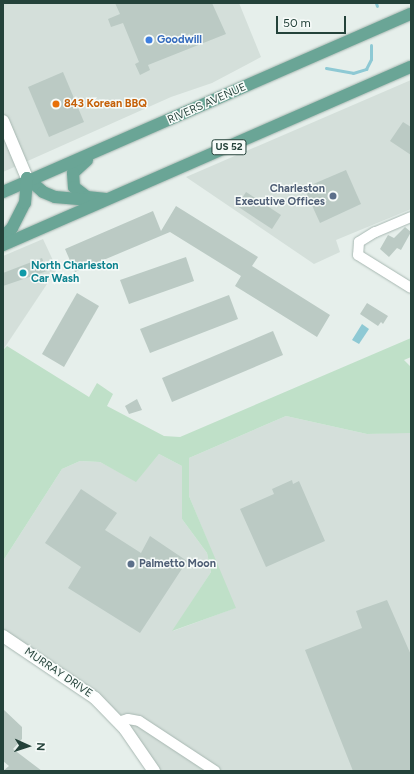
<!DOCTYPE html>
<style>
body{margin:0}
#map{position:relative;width:414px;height:774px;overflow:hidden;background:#e6efeb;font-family:Figtree,sans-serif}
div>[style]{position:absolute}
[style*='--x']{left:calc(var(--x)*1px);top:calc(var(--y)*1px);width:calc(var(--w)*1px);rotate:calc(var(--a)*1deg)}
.built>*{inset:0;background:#d4dfda}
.green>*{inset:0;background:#bfe0c8}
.water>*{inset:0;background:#8ec9d4}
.stream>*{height:3px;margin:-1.5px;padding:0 1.5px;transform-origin:1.5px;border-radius:1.5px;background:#8ec9d4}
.building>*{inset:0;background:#bbcac4}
.roads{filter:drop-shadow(0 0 1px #a8b8b2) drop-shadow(0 0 1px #a8b8b2)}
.street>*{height:10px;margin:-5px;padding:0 5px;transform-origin:5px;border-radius:5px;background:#fff}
.secondary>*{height:12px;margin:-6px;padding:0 6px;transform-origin:6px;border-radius:6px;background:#fff}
.primary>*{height:12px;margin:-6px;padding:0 6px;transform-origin:6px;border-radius:6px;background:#6aa596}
.dots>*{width:11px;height:11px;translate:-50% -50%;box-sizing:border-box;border:2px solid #f7fbf9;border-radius:50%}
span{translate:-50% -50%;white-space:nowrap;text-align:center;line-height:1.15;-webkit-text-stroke:3px #f7fbf9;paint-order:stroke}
.shield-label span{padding:1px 3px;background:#f7fbf9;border:1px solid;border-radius:3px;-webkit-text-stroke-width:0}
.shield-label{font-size:10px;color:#24423a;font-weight:700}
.shop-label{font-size:11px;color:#366cbe;font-weight:700}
.left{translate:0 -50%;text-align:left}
.food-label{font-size:11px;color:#c56008;font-weight:700}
.street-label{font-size:11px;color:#24423a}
.service-label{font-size:11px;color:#4e5e75;font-weight:700}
.right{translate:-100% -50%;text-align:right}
.culture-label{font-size:11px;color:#0d838f;font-weight:700}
.frame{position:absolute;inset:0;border:4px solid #24423a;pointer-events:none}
.north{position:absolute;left:8px;top:726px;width:40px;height:40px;-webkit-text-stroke:3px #f7fbf9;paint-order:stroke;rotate:93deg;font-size:11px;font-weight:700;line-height:16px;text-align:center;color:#24423a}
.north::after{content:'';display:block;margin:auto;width:14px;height:18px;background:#24423a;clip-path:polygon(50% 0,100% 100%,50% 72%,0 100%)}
.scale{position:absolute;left:276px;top:16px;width:70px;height:18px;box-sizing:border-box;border:2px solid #24423a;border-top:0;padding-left:5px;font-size:12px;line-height:14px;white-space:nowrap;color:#24423a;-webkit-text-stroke:3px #f7fbf9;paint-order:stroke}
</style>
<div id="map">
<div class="built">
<div style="clip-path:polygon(3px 3px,239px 3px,261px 57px,212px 83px,171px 97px,3px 172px)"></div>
<div style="clip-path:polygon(411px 80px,411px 209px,336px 240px,340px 252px,314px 264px,186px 177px)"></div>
<div style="clip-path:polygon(43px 239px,57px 269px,3px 350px,3px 256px)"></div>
<div style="clip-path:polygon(286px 416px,367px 434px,411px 432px,411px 771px,154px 771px,118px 722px,3px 636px,3px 561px,62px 469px,80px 461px,100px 462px,136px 481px,159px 454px,182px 466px,182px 519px,207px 553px,211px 572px,173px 631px,235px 608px,189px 496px,189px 458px)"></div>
</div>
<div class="green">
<div style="clip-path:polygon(411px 338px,411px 357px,404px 360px,411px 367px,410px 433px,367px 434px,286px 416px,189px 458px,189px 496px,236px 608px,172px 631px,211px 572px,207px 553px,182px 519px,182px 466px,159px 454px,136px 482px,100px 462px,80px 461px,62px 469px,3px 561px,3px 350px,7px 346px,89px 397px,97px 383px,113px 394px,107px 406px,164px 436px,180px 437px)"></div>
</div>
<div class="water">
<div style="clip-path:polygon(362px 324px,369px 329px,359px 344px,352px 340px)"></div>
</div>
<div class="stream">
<div style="--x:376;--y:3;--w:3;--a:72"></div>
<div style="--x:326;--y:68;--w:27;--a:10"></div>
<div style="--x:353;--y:73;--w:14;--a:-17"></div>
<div style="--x:366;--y:69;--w:11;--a:-63"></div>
<div style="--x:371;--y:59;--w:14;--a:-90"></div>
</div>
<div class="building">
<div style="clip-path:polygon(115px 3px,212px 3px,226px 34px,148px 65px,150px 70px,140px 75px,135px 64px,139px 62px,123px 23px,111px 27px,108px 19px,120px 14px)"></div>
<div style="clip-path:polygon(63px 72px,84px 122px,49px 137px,28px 87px)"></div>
<div style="clip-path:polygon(403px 122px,411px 127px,411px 155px,390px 141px)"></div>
<div style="clip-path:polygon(346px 170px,361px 204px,320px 223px,304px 188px)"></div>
<div style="clip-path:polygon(246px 192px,281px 215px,272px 229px,237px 206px)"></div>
<div style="clip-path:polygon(176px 206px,258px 257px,252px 266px,330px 315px,317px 337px,235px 286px,241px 276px,170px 232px,75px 272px,65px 249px,153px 211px,161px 231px)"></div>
<div style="clip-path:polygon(405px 227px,411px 232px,401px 250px,397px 248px,389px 257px,380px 249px,388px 235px,394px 238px)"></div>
<div style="clip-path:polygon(186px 257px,194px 281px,129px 304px,120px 280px)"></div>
<div style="clip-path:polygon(42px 258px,47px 271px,3px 286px,3px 273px)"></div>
<div style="clip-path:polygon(77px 293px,99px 306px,64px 367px,42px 354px)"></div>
<div style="clip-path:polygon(229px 295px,238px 319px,150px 353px,140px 329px)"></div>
<div style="clip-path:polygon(367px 303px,388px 316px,383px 324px,381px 322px,378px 326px,360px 314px)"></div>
<div style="clip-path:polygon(273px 331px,283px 355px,172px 402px,162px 378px)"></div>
<div style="clip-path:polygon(137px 399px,142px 410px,129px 414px,125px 406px)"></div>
<div style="clip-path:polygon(292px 480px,293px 484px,299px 481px,325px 541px,266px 567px,240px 509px,274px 494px,272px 489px)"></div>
<div style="clip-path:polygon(81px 489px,117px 513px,105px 530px,141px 553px,150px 536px,187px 561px,140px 633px,68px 588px,81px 567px,45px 543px)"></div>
<div style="clip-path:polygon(387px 600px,411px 655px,411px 771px,353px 771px,305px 650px,362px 628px,356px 611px)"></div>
<div style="clip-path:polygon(3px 709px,22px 727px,22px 739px,13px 749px,42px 771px,3px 771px,9px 766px,3px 761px)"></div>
</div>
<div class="roads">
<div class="street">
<div style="--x:411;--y:217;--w:39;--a:157"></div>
<div style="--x:375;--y:232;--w:19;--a:148"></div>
<div style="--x:359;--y:242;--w:13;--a:94"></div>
<div style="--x:358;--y:255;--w:62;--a:31.9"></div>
<div style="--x:118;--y:722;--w:10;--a:-17"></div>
<div style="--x:128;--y:719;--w:11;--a:10"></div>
<div style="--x:139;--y:721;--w:91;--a:33.3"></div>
</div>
<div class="secondary">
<div style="--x:3;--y:121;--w:62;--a:67.2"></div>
<div style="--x:3;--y:636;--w:111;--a:34"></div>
<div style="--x:95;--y:698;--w:43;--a:45.9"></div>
<div style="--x:125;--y:729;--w:51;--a:55.4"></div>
</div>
<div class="primary">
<div style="--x:87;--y:160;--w:19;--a:137"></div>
<div style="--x:73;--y:173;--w:14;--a:86"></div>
<div style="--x:74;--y:187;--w:16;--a:38"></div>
<div style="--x:87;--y:197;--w:19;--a:6"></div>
<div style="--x:27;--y:178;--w:21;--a:41"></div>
<div style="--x:43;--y:192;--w:13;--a:23"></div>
<div style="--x:55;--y:197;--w:35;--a:5"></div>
<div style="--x:3;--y:192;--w:445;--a:-23.6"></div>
<div style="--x:3;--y:237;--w:13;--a:-45"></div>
<div style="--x:12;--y:228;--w:28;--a:-63"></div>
<div style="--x:25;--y:203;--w:25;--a:-85"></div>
<div style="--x:3;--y:245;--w:445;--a:-23.6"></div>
</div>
</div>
<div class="dots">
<div style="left:149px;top:40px;background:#3f7fe0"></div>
<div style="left:56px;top:104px;background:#e8710a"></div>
<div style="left:333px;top:196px;background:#5c6f8a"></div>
<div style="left:23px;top:273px;background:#0f9aa8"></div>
<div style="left:131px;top:564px;background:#5c6f8a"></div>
</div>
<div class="shield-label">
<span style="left:229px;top:147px">US 52</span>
</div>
<div class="shop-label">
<span class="left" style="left:157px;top:40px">Goodwill</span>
</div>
<div class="food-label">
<span class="left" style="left:64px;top:104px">843 Korean BBQ</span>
</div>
<div class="street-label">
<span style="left:207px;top:104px;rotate:-24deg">RIVERS AVENUE</span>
<span style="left:58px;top:673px;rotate:34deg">MURRAY DRIVE</span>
</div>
<div class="service-label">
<span class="right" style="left:325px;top:196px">Charleston<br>Executive Offices</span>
<span class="left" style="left:139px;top:564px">Palmetto Moon</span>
</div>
<div class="culture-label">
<span class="left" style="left:31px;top:273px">North Charleston<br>Car Wash</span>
</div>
<div class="frame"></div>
<div class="north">N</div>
<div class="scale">50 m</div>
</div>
